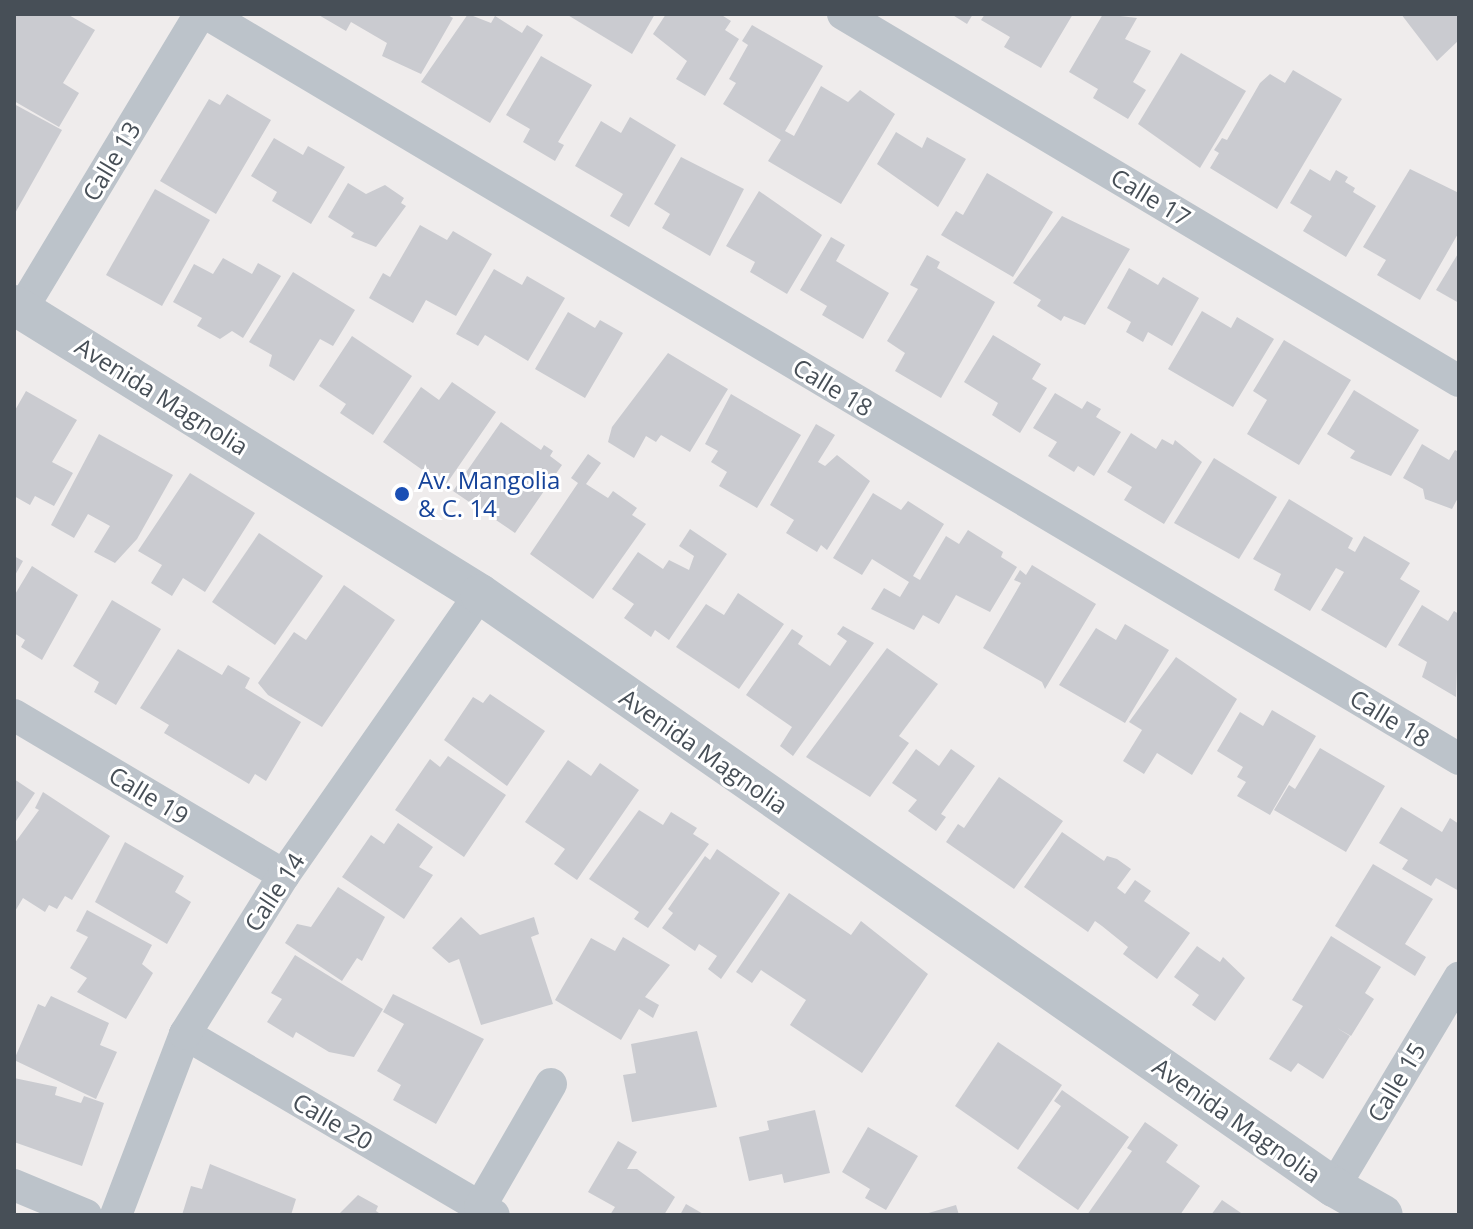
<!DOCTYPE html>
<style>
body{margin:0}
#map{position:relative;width:1473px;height:1229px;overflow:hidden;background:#efecec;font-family:"Open Sans",sans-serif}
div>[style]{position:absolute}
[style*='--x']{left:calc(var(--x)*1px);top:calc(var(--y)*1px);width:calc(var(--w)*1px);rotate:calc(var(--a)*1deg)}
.building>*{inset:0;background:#cacbd0}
.minor>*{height:32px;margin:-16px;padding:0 16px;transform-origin:16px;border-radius:16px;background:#bcc3ca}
.tertiary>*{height:40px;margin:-20px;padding:0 20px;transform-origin:20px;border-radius:20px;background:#bcc3ca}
.dots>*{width:22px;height:22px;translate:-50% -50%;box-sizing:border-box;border:4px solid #fff;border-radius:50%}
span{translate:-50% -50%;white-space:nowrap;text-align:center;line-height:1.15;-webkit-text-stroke:6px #fff;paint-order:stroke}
.street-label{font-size:24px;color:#474f57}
.transit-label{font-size:24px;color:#164399}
.left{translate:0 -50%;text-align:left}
.frame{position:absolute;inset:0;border:16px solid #474f57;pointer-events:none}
</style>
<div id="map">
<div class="building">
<div style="clip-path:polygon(14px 14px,67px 14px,95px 30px,63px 83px,79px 93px,59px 127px,14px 101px)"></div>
<div style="clip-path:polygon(317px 14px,446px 14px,453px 18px,421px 74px,382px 56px,387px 43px,351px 22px,346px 31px)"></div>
<div style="clip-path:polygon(468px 14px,491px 23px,495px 16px,522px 33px,527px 25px,543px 35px,490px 123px,421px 82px)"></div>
<div style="clip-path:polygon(566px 14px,655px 14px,632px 54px)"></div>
<div style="clip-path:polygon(666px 14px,720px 14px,731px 21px,725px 30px,739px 39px,705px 96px,676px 79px,687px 61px,653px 34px)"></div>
<div style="clip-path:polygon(951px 14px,973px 14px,967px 24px)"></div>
<div style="clip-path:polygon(985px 14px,1073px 14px,1041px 68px,1004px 47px,1010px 37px,981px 20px)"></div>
<div style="clip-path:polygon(1103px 14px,1137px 18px,1125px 39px,1151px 51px,1133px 82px,1146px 90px,1128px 119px,1093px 98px,1098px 89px,1069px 72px)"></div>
<div style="clip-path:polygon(1401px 14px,1459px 14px,1459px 40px,1437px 61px)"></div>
<div style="clip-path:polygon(752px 25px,823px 66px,785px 131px,794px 136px,821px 86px,848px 102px,860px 90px,895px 114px,841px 204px,768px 161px,781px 140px,723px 104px,736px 83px,729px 79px,748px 45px,742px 41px)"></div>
<div style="clip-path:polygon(1181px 53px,1246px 91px,1200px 168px,1138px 124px)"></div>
<div style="clip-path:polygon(541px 56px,592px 85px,558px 142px,564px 145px,555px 161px,523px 142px,530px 129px,506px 115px)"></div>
<div style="clip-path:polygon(1293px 70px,1342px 99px,1277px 209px,1210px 168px,1219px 153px,1214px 150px,1222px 138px,1227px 140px,1260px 83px,1270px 74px,1285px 83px)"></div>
<div style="clip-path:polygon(227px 94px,271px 120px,216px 214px,160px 181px,209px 99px,220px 105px)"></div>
<div style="clip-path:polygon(14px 104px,62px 130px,14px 215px)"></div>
<div style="clip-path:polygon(630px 117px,676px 145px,629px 227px,610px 216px,623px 194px,575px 166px,601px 121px,621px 133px)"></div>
<div style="clip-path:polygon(896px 132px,922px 148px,927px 137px,966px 159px,938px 207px,877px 164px)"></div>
<div style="clip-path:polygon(274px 138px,303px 155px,308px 146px,345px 167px,311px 224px,272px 201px,277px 192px,251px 176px)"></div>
<div style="clip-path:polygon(681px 157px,744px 189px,710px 256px,662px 228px,670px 214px,654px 204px)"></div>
<div style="clip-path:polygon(1310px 169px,1330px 181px,1336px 170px,1348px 177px,1345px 182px,1355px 188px,1353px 192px,1376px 206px,1346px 257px,1303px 231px,1312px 216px,1290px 203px)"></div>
<div style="clip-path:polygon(1410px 169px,1459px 193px,1459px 232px,1420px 300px,1377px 275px,1386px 260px,1363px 247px)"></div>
<div style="clip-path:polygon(987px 173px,1053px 212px,1013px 277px,941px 235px,956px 211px,963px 215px)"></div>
<div style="clip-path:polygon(348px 183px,366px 194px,385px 185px,404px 198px,401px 203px,406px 206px,376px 247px,351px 237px,354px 233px,328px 217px)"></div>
<div style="clip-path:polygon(155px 189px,210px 220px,162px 306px,106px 275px)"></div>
<div style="clip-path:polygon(759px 191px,822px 235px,787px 294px,750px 272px,755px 262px,726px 246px)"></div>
<div style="clip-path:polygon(1062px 216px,1130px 249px,1085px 325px,1064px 316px,1061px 321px,1037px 306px,1041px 300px,1013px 283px)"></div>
<div style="clip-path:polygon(420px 225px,447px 240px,453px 231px,492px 254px,456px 316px,426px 300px,413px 323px,369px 298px,383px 273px,390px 277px)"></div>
<div style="clip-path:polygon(831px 237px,845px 245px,836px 261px,889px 293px,863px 339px,822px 315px,827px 306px,800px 290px)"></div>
<div style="clip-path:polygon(1459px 252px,1459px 303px,1436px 290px)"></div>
<div style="clip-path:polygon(927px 255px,940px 262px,937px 268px,995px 302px,941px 398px,895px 371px,905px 353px,887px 341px,918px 289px,910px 285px)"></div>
<div style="clip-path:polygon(223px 258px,252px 274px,258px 263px,281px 276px,243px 338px,232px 331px,220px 339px,197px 326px,202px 318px,173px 302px,194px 264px,213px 274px)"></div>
<div style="clip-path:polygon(1129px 268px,1158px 285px,1163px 277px,1199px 298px,1172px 346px,1148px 332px,1143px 342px,1126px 332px,1131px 322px,1107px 308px)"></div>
<div style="clip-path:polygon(494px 269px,522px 285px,527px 276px,565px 298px,528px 361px,485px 335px,478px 346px,456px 334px)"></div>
<div style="clip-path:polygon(293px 272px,355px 310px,333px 346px,320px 339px,294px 381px,269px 366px,272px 355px,249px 342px)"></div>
<div style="clip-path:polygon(1202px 311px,1231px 328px,1237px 317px,1274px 339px,1233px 407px,1168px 369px)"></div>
<div style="clip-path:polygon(568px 312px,595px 328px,600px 320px,623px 333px,585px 398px,535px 369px)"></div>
<div style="clip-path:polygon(993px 335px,1041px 364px,1032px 379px,1047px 388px,1020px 433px,992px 415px,998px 403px,964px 382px)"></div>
<div style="clip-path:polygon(352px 336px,412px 376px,373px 435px,340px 413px,346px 404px,319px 386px)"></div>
<div style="clip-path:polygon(1284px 340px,1351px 380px,1299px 465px,1247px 434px,1267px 400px,1253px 391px)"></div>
<div style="clip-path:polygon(668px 353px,728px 389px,690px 452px,661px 435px,656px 442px,646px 436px,634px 458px,608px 442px,612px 427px)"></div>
<div style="clip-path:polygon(452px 382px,496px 412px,445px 486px,383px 442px,421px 387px,439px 400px)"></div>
<div style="clip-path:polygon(1354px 390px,1419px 430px,1391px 476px,1350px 458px,1355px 451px,1327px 434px)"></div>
<div style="clip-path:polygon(26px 391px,77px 420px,52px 462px,73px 473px,54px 506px,35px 496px,30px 505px,14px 496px,14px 412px)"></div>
<div style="clip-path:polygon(1055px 393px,1082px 409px,1087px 401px,1101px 409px,1096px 417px,1121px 432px,1094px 476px,1078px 466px,1074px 472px,1048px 456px,1057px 442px,1033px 428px)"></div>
<div style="clip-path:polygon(731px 394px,801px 435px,757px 508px,719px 486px,727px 472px,711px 462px,718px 451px,705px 444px)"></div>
<div style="clip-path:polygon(501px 422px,541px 450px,544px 445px,553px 451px,550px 456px,562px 465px,515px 533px,453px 491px)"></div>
<div style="clip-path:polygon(816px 424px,835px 435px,818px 462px,825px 466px,837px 455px,870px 481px,827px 550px,821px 545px,817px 552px,786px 533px,794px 520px,770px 505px)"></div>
<div style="clip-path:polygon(1131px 433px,1156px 449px,1162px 439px,1173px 445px,1175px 440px,1202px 462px,1164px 524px,1124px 500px,1132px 487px,1107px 472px)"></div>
<div style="clip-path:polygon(99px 434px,173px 475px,137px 539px,115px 563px,94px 552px,110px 526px,88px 514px,74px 538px,51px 525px)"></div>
<div style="clip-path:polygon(1422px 444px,1449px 460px,1455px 450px,1459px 452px,1459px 496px,1452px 509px,1425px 499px,1423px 489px,1403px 478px)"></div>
<div style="clip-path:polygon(588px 454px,601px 463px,586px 484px,608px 498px,613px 491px,637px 508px,632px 515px,646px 524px,593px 599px,530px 554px,578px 483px,571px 478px)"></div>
<div style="clip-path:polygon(1214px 458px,1277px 497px,1239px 559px,1174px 523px)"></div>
<div style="clip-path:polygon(190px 473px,255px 513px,205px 592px,183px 578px,172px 596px,151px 583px,162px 565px,138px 551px)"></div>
<div style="clip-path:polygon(873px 493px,901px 510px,908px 501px,944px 524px,913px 576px,920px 580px,946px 536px,959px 544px,968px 530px,1003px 552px,1001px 557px,1017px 567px,990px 612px,956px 595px,939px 624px,923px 615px,914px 630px,871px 609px,884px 588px,900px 597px,909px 582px,872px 559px,862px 575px,833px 558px)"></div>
<div style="clip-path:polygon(1289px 499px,1353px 538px,1348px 548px,1355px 552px,1364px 536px,1410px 563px,1400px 579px,1420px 591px,1386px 648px,1321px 610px,1344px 572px,1336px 568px,1310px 611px,1274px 590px,1281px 574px,1253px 559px)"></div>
<div style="clip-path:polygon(690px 529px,727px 554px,669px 640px,655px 630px,651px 637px,624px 618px,634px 604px,612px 589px,638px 552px,663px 569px,669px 560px,689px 570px,694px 556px,679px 546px)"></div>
<div style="clip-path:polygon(259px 533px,323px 576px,275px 645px,212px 602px)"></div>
<div style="clip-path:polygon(14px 556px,23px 561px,14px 577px)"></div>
<div style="clip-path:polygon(1032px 565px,1096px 604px,1045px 689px,1042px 682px,983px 648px,1021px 583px,1014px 580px,1020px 570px,1026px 575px)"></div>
<div style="clip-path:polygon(32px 566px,78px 595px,42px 660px,21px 647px,25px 640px,14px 633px,14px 596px)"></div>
<div style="clip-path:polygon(344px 585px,395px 620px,322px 727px,268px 695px,258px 683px,294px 632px,306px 640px)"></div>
<div style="clip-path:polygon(738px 593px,784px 624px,739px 689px,676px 647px,706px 604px,724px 615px)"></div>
<div style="clip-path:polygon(112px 600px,161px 629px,116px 705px,94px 692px,99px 682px,73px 666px)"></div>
<div style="clip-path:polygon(1422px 605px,1448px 621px,1454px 611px,1459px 614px,1456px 697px,1422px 677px,1427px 662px,1398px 645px)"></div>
<div style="clip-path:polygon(1125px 624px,1169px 650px,1125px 723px,1059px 685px,1096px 628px,1116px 640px)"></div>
<div style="clip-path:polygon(843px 626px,874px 643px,793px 756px,780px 746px,792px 727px,746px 695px,792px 629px,803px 636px,798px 644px,830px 666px,847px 641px,837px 634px)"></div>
<div style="clip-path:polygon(887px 648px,938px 684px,899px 736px,909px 743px,870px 797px,806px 757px)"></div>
<div style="clip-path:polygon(178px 649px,222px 675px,228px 665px,250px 678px,245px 688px,301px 722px,266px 781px,255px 774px,249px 784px,164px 733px,169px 725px,140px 708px)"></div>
<div style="clip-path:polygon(1176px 657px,1237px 699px,1192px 775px,1157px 753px,1144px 774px,1123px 761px,1142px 730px,1129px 722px)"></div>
<div style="clip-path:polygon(490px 694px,545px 731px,507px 786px,444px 740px,473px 697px,483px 703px)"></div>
<div style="clip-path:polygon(1272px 710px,1316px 736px,1270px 815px,1237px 796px,1246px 782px,1237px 777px,1243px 767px,1217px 751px,1240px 712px,1263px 726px)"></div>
<div style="clip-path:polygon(1320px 748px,1385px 786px,1346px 852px,1274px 810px,1289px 785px,1295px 789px)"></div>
<div style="clip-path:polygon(916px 749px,939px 766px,951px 749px,975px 766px,941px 814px,946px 817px,936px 831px,908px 811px,917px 800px,892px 783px)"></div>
<div style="clip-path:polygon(448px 756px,506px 795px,464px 857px,395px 810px,430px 759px,440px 767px)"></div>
<div style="clip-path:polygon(568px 760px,591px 776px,600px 763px,639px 790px,577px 880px,554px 864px,565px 849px,525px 822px)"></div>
<div style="clip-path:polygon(999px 777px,1063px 821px,1014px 889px,946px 842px,958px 824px,964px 828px)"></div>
<div style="clip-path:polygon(14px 779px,35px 793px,14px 824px)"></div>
<div style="clip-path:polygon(43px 792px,110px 836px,72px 900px,65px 896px,57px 909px,49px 905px,45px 912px,23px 898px,14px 913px,14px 844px,39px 810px,35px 808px)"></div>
<div style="clip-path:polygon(1401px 807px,1442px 832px,1450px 818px,1459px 824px,1459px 891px,1436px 878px,1431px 886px,1402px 869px,1408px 860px,1379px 843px)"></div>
<div style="clip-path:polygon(639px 810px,663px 825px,671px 812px,697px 828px,693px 834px,709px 844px,648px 928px,634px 919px,639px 912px,589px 879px)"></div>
<div style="clip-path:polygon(398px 823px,433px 847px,419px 867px,433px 875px,404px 919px,342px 877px,371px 835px,384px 844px)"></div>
<div style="clip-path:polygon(1062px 832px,1104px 861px,1107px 856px,1117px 859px,1131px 869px,1117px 888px,1125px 894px,1135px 880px,1151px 891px,1144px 901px,1190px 933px,1157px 979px,1123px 954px,1128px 947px,1102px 926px,1095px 921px,1088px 932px,1024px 887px)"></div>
<div style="clip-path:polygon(125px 842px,184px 876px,175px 892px,191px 902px,167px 944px,95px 902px)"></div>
<div style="clip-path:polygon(717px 849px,780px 893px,721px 979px,708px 969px,717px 956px,699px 944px,695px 951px,662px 928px,673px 913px,668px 909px,705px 856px,710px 860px)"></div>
<div style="clip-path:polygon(1373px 864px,1433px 899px,1405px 944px,1426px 957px,1415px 976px,1335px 926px)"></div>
<div style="clip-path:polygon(338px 887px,385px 917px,362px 961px,357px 958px,342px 981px,285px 943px,297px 924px,311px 927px)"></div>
<div style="clip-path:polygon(789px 893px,851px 935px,861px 921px,928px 974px,862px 1073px,790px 1025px,806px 1000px,761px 970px,752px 983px,736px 972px)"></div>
<div style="clip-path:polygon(87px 910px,152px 945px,142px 964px,153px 973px,126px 1019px,77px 992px,87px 978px,70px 968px,88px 937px,76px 931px)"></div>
<div style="clip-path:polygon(461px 917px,480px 935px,534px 917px,539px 934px,531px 937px,553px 1004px,481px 1025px,459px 959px,449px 963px,432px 948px)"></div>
<div style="clip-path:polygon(1331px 936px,1381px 967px,1365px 993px,1374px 999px,1351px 1036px,1337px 1028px,1350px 1036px,1323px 1079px,1298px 1063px,1291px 1072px,1269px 1059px,1303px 1006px,1292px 1000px)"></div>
<div style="clip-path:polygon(623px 937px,670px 965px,645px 997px,659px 1005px,653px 1018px,639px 1009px,621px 1040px,555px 1000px,591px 938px,615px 951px)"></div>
<div style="clip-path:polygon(1197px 946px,1220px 962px,1223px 957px,1245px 978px,1215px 1021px,1192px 1005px,1199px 995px,1174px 977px)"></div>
<div style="clip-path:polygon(295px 955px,383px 1009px,354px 1057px,329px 1052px,296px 1032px,293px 1038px,267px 1022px,282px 999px,271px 993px)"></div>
<div style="clip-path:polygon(393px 994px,484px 1039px,436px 1124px,393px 1100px,401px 1085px,377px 1071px,404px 1024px,383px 1012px)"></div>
<div style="clip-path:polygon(51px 996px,109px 1023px,100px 1045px,117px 1052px,96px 1099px,14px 1060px,38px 1004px,45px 1007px)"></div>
<div style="clip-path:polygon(697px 1031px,717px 1107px,632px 1122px,623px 1075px,636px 1073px,631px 1044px)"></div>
<div style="clip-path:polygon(998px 1042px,1062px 1085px,1018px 1150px,955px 1106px)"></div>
<div style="clip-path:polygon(14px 1078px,57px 1087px,55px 1095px,81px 1103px,84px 1096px,104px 1103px,82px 1166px,14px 1142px)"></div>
<div style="clip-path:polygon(1062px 1090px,1129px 1137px,1078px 1210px,1017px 1168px,1061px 1106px,1054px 1101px)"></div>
<div style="clip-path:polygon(815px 1110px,830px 1173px,784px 1183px,782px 1174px,749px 1181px,739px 1137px,769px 1130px,767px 1121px)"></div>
<div style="clip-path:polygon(1145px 1122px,1178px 1145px,1166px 1162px,1200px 1186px,1180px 1215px,1087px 1215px,1132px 1151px,1127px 1148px)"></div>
<div style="clip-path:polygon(868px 1127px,918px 1156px,886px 1210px,865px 1198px,870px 1189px,842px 1172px)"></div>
<div style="clip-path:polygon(618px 1141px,637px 1152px,627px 1169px,637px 1169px,675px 1197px,664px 1215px,610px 1215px,615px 1207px,588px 1192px)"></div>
<div style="clip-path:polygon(210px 1164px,296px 1199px,291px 1215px,182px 1215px,191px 1186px,202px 1189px)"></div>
<div style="clip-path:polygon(358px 1195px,378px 1206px,376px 1211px,382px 1215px,338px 1215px)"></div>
<div style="clip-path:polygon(1222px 1200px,1244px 1215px,1211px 1215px)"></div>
<div style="clip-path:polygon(686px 1204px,705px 1215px,680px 1215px)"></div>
<div style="clip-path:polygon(956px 1205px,959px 1215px,925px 1215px,925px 1214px)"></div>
</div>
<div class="minor">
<div style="--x:207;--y:14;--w:1457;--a:30.75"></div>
<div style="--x:843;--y:14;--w:717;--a:30.79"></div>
<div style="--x:22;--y:309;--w:345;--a:-58.9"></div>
<div style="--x:14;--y:715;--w:314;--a:30.7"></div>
<div style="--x:185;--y:1034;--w:358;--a:30.4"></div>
<div style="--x:14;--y:1185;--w:78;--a:22.6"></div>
<div style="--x:1334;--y:1187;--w:244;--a:-59.1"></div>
<div style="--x:480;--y:1207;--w:142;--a:-60"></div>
<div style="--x:116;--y:1215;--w:194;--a:-69.1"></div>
<div style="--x:185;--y:1034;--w:187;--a:-58.1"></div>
<div style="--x:284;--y:875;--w:343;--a:-55.1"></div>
</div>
<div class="tertiary">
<div style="--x:14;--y:305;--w:548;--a:31.81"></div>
<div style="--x:480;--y:594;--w:1040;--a:34.78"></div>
<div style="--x:1334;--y:1187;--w:56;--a:29.7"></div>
</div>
<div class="dots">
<div style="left:402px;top:494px;background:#1a4fb4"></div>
</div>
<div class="street-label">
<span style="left:111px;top:161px;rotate:-59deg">Calle 13</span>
<span style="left:1151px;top:197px;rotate:31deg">Calle 17</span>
<span style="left:833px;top:387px;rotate:31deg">Calle 18</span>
<span style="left:162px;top:396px;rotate:32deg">Avenida Magnolia</span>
<span style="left:1390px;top:718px;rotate:31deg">Calle 18</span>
<span style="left:704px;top:751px;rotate:35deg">Avenida Magnolia</span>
<span style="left:149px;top:795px;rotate:31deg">Calle 19</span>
<span style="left:274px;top:892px;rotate:-57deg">Calle 14</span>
<span style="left:1396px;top:1082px;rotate:-59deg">Calle 15</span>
<span style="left:1237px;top:1120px;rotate:35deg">Avenida Magnolia</span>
<span style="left:333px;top:1121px;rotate:30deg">Calle 20</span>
</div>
<div class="transit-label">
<span class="left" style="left:418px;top:494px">Av. Mangolia<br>&amp; C. 14</span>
</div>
<div class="frame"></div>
</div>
